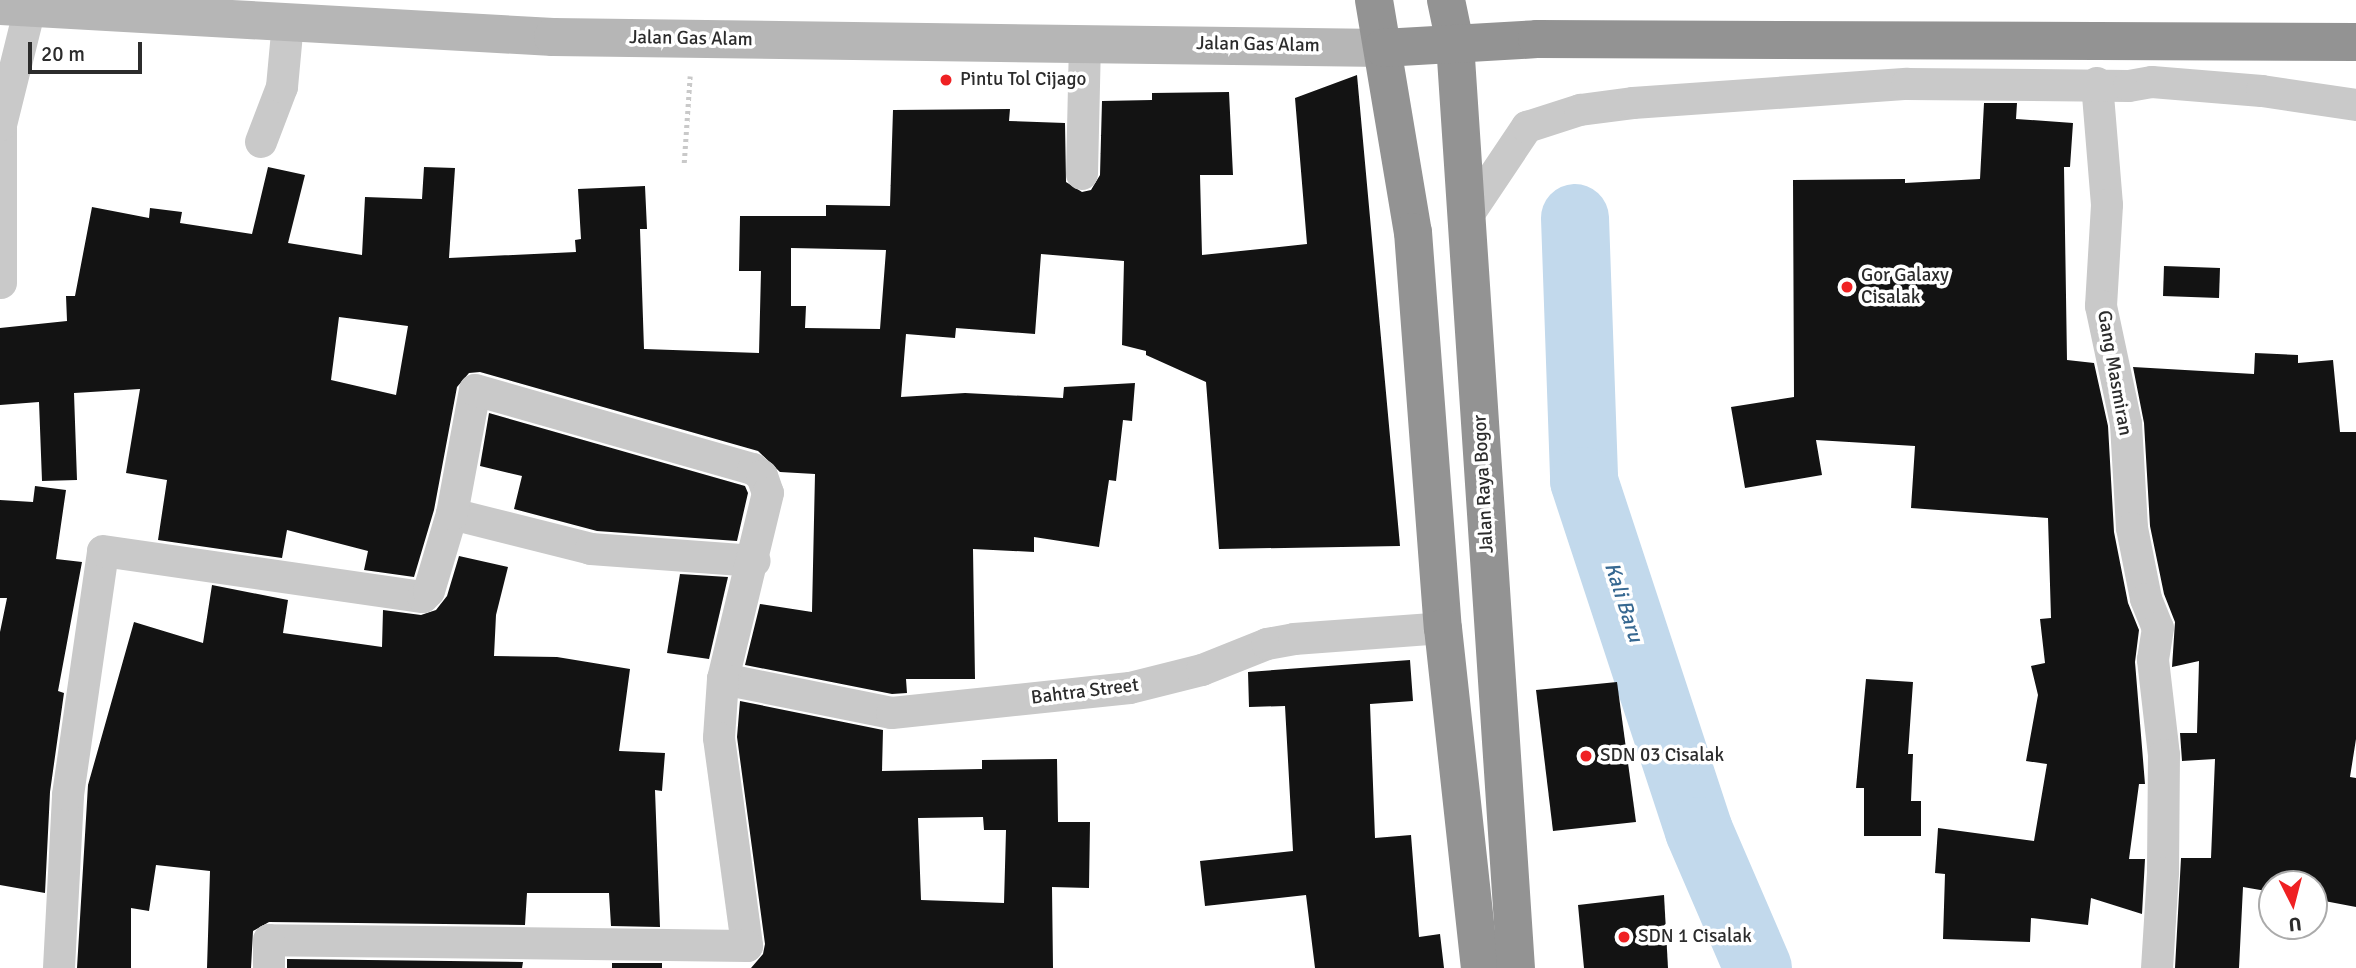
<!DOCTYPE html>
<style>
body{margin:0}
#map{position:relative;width:2356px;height:968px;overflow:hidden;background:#fff;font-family:Signika,sans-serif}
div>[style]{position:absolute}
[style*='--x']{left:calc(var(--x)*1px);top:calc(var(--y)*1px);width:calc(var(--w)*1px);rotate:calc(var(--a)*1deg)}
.river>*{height:68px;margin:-34px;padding:0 34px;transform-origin:34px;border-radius:34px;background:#c2d9ec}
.building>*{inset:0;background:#131313}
.path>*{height:4.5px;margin-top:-2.25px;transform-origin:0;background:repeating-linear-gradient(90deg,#c9c9c9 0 3.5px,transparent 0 7px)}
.street>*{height:32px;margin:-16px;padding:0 16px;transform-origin:16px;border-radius:16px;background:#c9c9c9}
.secondary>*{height:38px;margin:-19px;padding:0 19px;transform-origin:19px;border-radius:19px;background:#b6b6b6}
.highway>*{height:38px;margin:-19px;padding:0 19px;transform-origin:19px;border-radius:19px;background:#939393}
.dots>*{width:19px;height:19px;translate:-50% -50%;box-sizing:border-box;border:4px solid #fff;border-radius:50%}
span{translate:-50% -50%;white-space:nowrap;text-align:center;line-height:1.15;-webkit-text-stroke:7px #fff;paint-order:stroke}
.street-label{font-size:19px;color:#2c2c2c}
.poi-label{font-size:19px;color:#2c2c2c}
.left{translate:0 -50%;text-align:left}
.water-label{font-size:21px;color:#366891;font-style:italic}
.north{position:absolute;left:2258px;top:870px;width:70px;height:70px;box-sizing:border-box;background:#fff;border:2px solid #ababab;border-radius:50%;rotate:174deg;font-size:19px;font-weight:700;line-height:28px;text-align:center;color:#2c2c2c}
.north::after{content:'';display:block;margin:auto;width:24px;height:32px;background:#ef2123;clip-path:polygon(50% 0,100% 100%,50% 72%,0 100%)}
.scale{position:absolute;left:28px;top:42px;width:114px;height:32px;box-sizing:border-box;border:4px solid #2c2c2c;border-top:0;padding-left:9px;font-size:21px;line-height:24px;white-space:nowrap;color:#2c2c2c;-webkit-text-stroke:5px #fff;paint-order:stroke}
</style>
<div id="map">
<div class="river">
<div style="--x:1575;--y:218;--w:263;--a:88"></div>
<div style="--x:1584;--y:481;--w:368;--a:71.8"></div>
<div style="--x:1699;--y:831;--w:149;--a:66.7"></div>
</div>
<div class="building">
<div style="clip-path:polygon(evenodd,1357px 75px,1400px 546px,1219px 549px,1206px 382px,1146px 355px,1146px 351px,1122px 345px,1124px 261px,1041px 254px,1035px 334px,956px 328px,955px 338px,906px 334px,901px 397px,965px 393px,1063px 398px,1064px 387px,1135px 383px,1132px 421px,1123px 420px,1116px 481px,1109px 480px,1099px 547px,1034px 537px,1034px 552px,973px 549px,975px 679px,906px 679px,907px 693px,892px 694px,745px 665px,760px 604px,812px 612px,815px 474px,780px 472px,758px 451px,480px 372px,469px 373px,457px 387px,434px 510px,414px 577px,364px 570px,368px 551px,287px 530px,282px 558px,158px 540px,167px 480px,126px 473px,140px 389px,74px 393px,77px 480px,42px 481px,39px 402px,0 405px,0 328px,67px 321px,66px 296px,75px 296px,92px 207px,149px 218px,150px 208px,182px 212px,180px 223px,252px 234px,268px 167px,305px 175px,288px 243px,362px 255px,365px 197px,422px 199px,424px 167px,455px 168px,449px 258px,576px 252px,575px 240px,581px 239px,578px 189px,645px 186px,647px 229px,640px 229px,644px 349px,759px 353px,761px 271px,739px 271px,740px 216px,826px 216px,826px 205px,890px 206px,893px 110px,1010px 109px,1009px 121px,1065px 123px,1066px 182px,1082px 192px,1091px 190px,1100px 175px,1102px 101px,1152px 100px,1152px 93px,1229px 92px,1233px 175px,1200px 175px,1202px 255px,1307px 244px,1295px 98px,1357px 75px,791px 248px,886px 250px,880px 329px,805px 328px,806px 306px,791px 306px,791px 248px,1357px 75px,339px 317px,408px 326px,396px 395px,331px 380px,339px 317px)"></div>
<div style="clip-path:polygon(1984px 103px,2017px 103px,2016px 119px,2073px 123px,2070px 167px,2064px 167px,2067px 360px,2094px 363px,2108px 426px,2114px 532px,2128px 603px,2139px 630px,2135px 662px,2145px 784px,2139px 784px,2129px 859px,2145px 859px,2142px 914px,2091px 898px,2088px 925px,2031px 918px,2030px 942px,1943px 939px,1945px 874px,1935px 873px,1938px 828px,2034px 841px,2047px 764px,2026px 761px,2038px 695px,2031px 666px,2045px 663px,2040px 619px,2051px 618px,2048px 518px,1911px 508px,1915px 446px,1816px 440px,1822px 475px,1745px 488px,1731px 407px,1794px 397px,1793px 180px,1905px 179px,1905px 183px,1980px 179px)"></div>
<div style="clip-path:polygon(2164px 266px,2220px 268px,2219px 298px,2163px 296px)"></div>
<div style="clip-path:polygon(2255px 353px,2298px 355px,2298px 363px,2333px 360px,2340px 432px,2356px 432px,2356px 739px,2350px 777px,2356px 778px,2356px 907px,2314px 899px,2314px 884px,2272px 884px,2272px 892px,2243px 887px,2239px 968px,2175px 968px,2181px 858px,2211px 858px,2215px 759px,2182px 761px,2180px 733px,2197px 733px,2199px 661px,2172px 667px,2175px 622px,2164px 594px,2150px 526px,2144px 423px,2133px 367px,2254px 374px)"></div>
<div style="clip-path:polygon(489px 413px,745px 486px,748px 493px,737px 541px,597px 531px,514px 509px,522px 476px,480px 466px)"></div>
<div style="clip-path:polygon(35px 486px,66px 490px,56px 559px,82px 562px,58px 691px,64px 693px,50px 792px,45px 893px,0 885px,0 632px,7px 598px,0 598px,0 500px,33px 502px)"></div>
<div style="clip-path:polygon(459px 556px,508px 567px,496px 615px,494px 656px,557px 657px,630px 669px,619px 751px,665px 753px,662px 791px,655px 790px,660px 927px,611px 926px,609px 893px,527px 893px,525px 925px,269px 922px,253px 931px,251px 968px,207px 968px,210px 871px,156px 865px,149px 911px,131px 908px,131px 968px,77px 968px,88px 785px,134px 622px,203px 643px,212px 585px,288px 600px,283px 633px,382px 647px,383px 610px,421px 615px,436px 610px,447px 596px)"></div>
<div style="clip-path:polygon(680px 574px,728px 577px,709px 659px,667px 653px)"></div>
<div style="clip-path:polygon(1410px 660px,1413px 701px,1370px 704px,1375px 838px,1411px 835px,1419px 937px,1440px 934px,1444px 968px,1315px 968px,1306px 895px,1205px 906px,1200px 861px,1293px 851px,1285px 706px,1249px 707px,1248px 672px)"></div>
<div style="clip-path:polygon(1866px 679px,1913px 682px,1908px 754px,1913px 754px,1911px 801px,1921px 801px,1921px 836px,1864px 836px,1864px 788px,1856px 788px)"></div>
<div style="clip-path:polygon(1617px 682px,1636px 822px,1553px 831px,1536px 690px)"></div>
<div style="clip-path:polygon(evenodd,740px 701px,883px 730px,882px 771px,982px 769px,982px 760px,1057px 759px,1058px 822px,1090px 822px,1089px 888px,1052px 887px,1053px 968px,751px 968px,763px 954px,765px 944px,737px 737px,740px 701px,983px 817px,984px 830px,1006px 830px,1004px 903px,921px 900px,918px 818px,983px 817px)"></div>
<div style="clip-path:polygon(1664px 895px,1668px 968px,1584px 968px,1578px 905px)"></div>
<div style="clip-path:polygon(287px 959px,523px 962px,522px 968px,287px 968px)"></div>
<div style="clip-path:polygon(612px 963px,662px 963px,662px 968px,612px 968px)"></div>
</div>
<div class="path">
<div style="--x:684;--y:163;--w:87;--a:-86.1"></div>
</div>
<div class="street">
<div style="--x:2097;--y:83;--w:122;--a:85.3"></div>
<div style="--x:2107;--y:205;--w:101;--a:93.4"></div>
<div style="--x:2101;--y:306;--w:121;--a:78"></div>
<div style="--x:2126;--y:424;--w:104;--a:86.7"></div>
<div style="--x:2132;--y:528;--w:72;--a:78.8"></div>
<div style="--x:2146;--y:599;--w:31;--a:68"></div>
<div style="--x:2158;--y:628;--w:32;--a:99"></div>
<div style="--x:2153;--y:660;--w:96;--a:83.4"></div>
<div style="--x:2164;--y:755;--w:118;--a:90.5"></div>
<div style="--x:2163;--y:873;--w:95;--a:93.6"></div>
<div style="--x:261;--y:142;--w:59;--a:-69.1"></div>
<div style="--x:282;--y:87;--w:65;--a:-84.7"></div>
<div style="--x:1082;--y:174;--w:131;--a:-88.7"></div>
<div style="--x:1466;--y:218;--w:110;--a:-56.2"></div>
<div style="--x:1527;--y:127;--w:56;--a:-17.8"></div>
<div style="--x:1580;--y:110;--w:53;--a:-7.5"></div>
<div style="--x:1633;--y:103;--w:275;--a:-4"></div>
<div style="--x:1907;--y:84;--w:222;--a:0.5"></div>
<div style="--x:2129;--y:86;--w:23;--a:-10"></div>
<div style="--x:2152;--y:82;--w:110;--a:4.7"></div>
<div style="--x:2262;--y:91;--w:95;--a:8.5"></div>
<div style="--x:1;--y:283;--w:158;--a:-90"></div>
<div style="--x:1;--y:125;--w:121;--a:-76.1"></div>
<div style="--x:452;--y:514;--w:143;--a:14.1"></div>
<div style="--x:591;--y:549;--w:164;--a:4.2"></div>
<div style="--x:723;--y:679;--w:172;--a:11.4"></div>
<div style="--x:892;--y:713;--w:239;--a:-6"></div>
<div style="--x:1130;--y:688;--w:74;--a:-14"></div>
<div style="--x:1202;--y:670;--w:70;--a:-21.8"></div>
<div style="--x:1267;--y:644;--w:27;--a:-10"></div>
<div style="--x:1294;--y:639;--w:149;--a:-4.2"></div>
<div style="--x:59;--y:968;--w:173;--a:-87"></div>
<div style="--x:68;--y:795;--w:246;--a:-81.8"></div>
<div style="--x:103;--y:551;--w:323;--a:8.2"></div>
<div style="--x:423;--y:597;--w:8;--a:-45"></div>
<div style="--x:429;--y:591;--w:80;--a:-73.4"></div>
<div style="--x:452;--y:514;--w:126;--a:-79.5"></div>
<div style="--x:475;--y:390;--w:289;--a:15.9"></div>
<div style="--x:753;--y:469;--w:11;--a:38"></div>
<div style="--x:762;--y:476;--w:18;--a:71"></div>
<div style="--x:768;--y:493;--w:191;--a:103.6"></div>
<div style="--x:723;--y:679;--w:59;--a:93.9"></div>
<div style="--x:719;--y:738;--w:210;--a:82.3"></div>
<div style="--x:747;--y:946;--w:478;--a:-179.3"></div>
<div style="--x:269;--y:940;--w:28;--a:90"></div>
</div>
<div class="secondary">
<div style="--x:0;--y:6;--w:554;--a:3.21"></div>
<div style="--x:553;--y:37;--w:830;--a:0.76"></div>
</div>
<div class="highway">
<div style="--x:1374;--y:0;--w:235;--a:80.5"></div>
<div style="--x:1413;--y:232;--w:397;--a:85.7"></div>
<div style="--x:1443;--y:628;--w:342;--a:83.8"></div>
<div style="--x:1446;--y:0;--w:44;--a:78.2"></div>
<div style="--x:1455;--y:43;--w:927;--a:86.23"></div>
<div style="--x:1383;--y:48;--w:154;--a:-3.3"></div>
<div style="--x:1537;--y:39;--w:819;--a:0.21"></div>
</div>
<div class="dots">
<div style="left:946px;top:80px;background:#ef2123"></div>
<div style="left:1847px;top:287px;background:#ef2123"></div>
<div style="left:1586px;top:756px;background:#ef2123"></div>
<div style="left:1624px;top:937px;background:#ef2123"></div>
</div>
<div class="street-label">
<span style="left:691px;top:39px;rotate:1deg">Jalan Gas Alam</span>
<span style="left:1258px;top:45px;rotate:1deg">Jalan Gas Alam</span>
<span style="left:2114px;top:373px;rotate:80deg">Gang Masmiran</span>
<span style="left:1484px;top:484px;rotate:-93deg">Jalan Raya Bogor</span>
<span style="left:1085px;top:692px;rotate:-7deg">Bahtra Street</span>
</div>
<div class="poi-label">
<span class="left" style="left:960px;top:80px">Pintu Tol Cijago</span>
<span class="left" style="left:1861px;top:287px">Gor Galaxy<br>Cisalak</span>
<span class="left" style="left:1600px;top:756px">SDN 03 Cisalak</span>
<span class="left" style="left:1638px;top:937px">SDN 1 Cisalak</span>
</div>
<div class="water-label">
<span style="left:1624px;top:602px;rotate:72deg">Kali Baru</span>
</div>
<div class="north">U</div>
<div class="scale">20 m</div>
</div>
